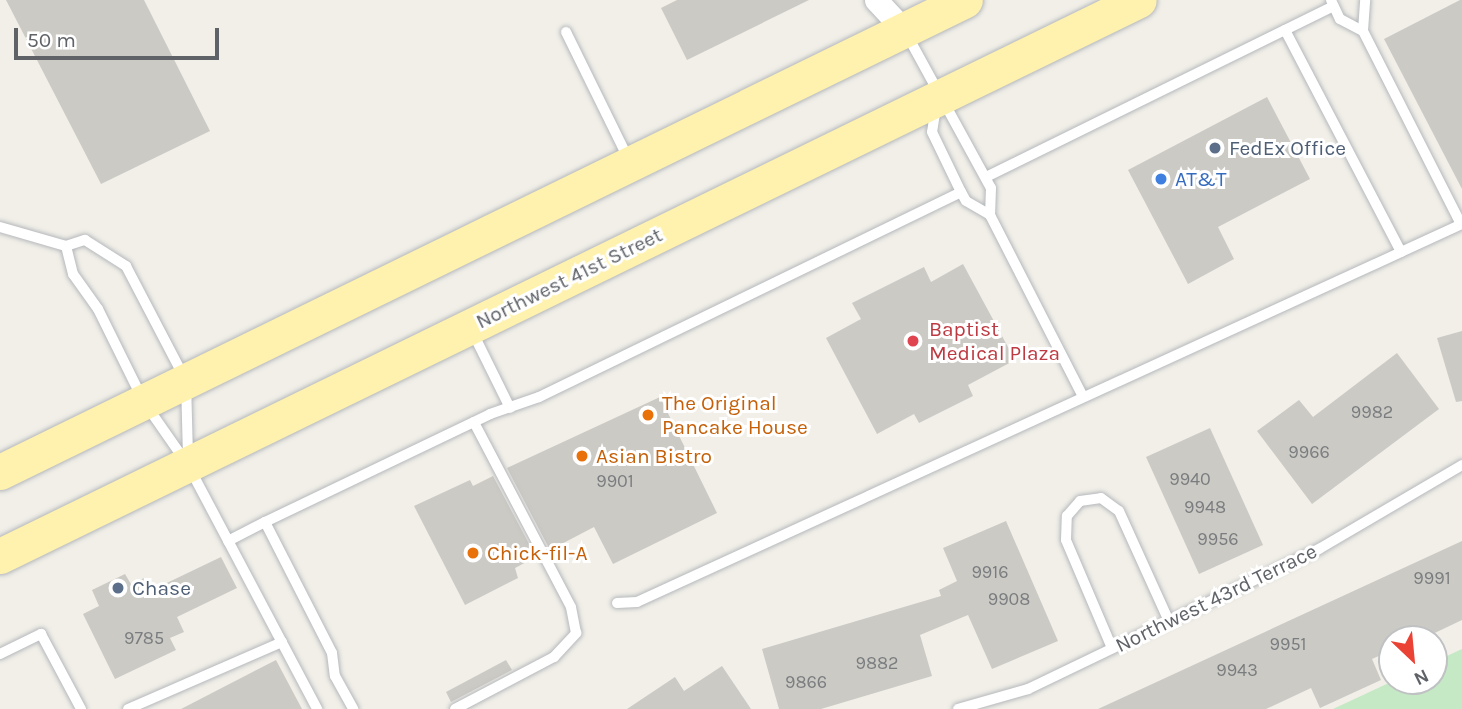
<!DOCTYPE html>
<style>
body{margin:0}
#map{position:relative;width:1462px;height:709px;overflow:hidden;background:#f1efe8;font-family:Karla,sans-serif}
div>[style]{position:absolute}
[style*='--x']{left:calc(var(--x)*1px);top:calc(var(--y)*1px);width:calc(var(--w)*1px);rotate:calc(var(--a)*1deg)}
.green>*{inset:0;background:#c5e8c5}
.building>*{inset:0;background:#cccac5}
.roads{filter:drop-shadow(0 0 2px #b5b8bc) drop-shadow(0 0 2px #b5b8bc)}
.lane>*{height:10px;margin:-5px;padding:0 5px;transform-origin:5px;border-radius:5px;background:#fff}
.street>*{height:23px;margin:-11.5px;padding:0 11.5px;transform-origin:11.5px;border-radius:11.5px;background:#fff}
.primary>*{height:35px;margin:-17.5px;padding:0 17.5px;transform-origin:17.5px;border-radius:17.5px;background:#fff2af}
.dots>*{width:19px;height:19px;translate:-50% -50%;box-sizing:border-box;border:4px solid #fff;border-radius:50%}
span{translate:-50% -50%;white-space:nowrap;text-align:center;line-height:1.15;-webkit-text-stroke:6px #fff;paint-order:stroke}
.number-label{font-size:18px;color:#7a7d7f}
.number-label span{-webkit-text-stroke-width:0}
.service-label{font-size:21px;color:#4e5e75}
.left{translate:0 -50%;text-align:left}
.shop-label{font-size:21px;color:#366cbe}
.street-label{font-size:21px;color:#5f6368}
.health-label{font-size:21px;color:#be3a42}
.food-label{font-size:21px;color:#c56008}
.north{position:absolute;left:1378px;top:625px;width:70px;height:70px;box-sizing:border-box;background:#fff;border:2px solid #bfc1c3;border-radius:50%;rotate:154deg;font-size:19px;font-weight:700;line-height:28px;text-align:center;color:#5f6368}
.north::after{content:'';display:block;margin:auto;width:24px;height:32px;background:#ea4335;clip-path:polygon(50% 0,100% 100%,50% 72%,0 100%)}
.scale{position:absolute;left:14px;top:28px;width:205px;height:32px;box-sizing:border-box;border:4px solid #5f6368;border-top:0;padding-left:9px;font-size:21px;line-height:24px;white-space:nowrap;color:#5f6368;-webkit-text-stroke:5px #fff;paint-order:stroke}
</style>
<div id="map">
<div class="green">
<div style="clip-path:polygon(1462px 649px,1462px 709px,1333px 709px,1393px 681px,1434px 681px,1434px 662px)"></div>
</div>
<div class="building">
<div style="clip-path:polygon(6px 0,144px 0,210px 131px,101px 184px)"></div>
<div style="clip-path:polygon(677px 0,809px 0,687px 60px,661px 8px)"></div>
<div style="clip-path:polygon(1460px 0,1462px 0,1462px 189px,1384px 39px)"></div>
<div style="clip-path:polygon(1267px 97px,1310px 179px,1218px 227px,1234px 259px,1188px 284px,1128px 170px)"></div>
<div style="clip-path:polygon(963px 264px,1015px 360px,968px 385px,973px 396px,919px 423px,914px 414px,877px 434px,826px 338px,861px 319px,852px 303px,924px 267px,931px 282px)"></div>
<div style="clip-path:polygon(1462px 331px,1462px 401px,1456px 402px,1437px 338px)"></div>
<div style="clip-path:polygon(1397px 353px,1439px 409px,1312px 504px,1257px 431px,1299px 400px,1313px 417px)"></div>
<div style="clip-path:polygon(660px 397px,717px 513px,613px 564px,594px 527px,550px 550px,507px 468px)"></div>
<div style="clip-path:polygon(1210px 428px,1263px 545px,1199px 574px,1146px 457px)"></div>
<div style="clip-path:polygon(493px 476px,536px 557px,515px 568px,518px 578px,465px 605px,414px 506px,470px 480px,473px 486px)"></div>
<div style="clip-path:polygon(1006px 521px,1058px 641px,992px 669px,968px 615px,920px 635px,932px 676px,821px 709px,779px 709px,762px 649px,941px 596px,939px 590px,957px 581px,943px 548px)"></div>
<div style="clip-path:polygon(1462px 541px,1462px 620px,1422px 639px,1392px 639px,1392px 650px,1372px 659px,1381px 680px,1320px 708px,1311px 688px,1266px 709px,1098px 709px)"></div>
<div style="clip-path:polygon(221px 557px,237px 588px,177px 617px,184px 632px,170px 638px,176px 650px,115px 679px,83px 614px,99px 606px,92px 590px,125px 574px,131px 584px,144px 578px,150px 591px)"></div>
<div style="clip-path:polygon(276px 660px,302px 709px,181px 709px)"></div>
<div style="clip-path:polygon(506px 660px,512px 670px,451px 702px,446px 692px)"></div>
<div style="clip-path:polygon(722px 666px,751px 709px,627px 709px,675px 677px,684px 691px)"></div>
</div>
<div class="roads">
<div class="lane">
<div style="--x:1331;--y:0;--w:21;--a:65"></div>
<div style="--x:1340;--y:19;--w:26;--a:28"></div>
<div style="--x:1363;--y:31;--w:216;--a:63.1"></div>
<div style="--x:1285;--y:30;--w:250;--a:62.4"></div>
<div style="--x:1401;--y:252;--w:67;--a:-24.7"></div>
<div style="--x:1363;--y:31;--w:31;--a:-86"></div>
<div style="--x:566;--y:32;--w:140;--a:63.8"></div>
<div style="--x:906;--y:33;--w:177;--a:61.3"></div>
<div style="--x:991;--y:188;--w:27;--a:92"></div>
<div style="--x:990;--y:215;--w:202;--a:62.9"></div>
<div style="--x:936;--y:107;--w:25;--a:99"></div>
<div style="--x:932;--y:132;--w:67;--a:64.2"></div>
<div style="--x:961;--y:192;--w:10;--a:61"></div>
<div style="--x:966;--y:201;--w:28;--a:30"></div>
<div style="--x:986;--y:177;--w:387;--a:-26.2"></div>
<div style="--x:0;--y:227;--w:69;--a:16.1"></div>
<div style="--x:66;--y:246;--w:20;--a:-18"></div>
<div style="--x:85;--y:240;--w:49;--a:32.4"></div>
<div style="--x:126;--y:266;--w:130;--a:62.4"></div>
<div style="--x:186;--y:381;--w:77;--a:88.5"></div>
<div style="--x:66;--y:246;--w:29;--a:76"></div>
<div style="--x:73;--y:274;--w:43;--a:54.5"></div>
<div style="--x:98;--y:309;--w:104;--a:63.7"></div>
<div style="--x:144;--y:402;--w:77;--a:55.1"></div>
<div style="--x:188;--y:465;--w:276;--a:62.1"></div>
<div style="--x:471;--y:329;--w:88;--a:63.7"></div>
<div style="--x:265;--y:522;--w:250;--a:-25.6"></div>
<div style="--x:490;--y:414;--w:52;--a:-19.1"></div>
<div style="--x:539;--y:397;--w:469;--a:-25.9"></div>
<div style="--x:228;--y:541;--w:42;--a:-27.2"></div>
<div style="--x:265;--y:522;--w:147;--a:62.9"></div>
<div style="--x:332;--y:653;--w:23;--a:83"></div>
<div style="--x:335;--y:676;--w:38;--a:61"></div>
<div style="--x:617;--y:603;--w:20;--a:-3"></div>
<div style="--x:637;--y:602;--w:840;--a:-24.61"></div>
<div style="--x:1112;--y:648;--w:117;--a:-113.1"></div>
<div style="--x:1066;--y:540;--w:24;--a:-88"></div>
<div style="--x:1067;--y:516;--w:20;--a:-49"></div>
<div style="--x:1080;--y:501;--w:21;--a:-8"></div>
<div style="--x:1101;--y:498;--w:22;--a:36"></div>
<div style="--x:1119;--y:511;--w:121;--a:65.6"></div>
<div style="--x:0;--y:654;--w:46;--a:-26"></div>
<div style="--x:41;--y:634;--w:85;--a:61.9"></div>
<div style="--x:128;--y:709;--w:168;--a:-23.5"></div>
<div style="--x:455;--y:709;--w:112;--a:-27.7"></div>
<div style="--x:554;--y:657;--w:33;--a:-47"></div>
<div style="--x:576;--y:633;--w:26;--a:-101"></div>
<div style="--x:571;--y:607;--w:209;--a:-117.7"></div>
<div style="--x:958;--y:709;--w:73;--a:-15.9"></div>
<div style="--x:1028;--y:689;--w:323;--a:-25.7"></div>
<div style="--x:1319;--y:549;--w:166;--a:-30.4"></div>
</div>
<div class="street">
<div style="--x:876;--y:0;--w:41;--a:47"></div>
</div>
<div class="primary">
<div style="--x:0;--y:472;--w:1074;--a:-26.06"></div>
<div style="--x:0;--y:556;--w:1267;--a:-26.02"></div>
</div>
</div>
<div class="dots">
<div style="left:1215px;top:148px;background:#5c6f8a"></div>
<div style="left:1161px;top:179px;background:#3f7fe0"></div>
<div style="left:913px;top:341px;background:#e0444e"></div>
<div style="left:648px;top:415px;background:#e8710a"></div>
<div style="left:582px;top:456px;background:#e8710a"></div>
<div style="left:473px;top:553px;background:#e8710a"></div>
<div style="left:118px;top:588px;background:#5c6f8a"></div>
</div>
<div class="number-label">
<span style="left:1372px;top:412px">9982</span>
<span style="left:1309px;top:452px">9966</span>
<span style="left:1190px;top:479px">9940</span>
<span style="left:615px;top:481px">9901</span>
<span style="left:1205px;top:507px">9948</span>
<span style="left:1218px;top:539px">9956</span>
<span style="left:990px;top:572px">9916</span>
<span style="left:1432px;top:578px">9991</span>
<span style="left:1009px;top:599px">9908</span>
<span style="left:144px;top:638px">9785</span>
<span style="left:1288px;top:644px">9951</span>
<span style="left:877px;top:663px">9882</span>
<span style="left:1237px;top:670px">9943</span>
<span style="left:806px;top:682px">9866</span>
</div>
<div class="service-label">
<span class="left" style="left:1229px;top:148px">FedEx Office</span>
<span class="left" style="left:132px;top:588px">Chase</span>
</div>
<div class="shop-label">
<span class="left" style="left:1175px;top:179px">AT&amp;T</span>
</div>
<div class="street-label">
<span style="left:569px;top:278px;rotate:-26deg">Northwest 41st Street</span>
<span style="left:1216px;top:598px;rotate:-26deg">Northwest 43rd Terrace</span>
</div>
<div class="health-label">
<span class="left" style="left:929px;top:341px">Baptist<br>Medical Plaza</span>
</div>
<div class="food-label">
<span class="left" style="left:662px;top:415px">The Original<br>Pancake House</span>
<span class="left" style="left:596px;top:456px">Asian Bistro</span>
<span class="left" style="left:487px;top:553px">Chick-fil-A</span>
</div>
<div class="north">N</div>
<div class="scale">50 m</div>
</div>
